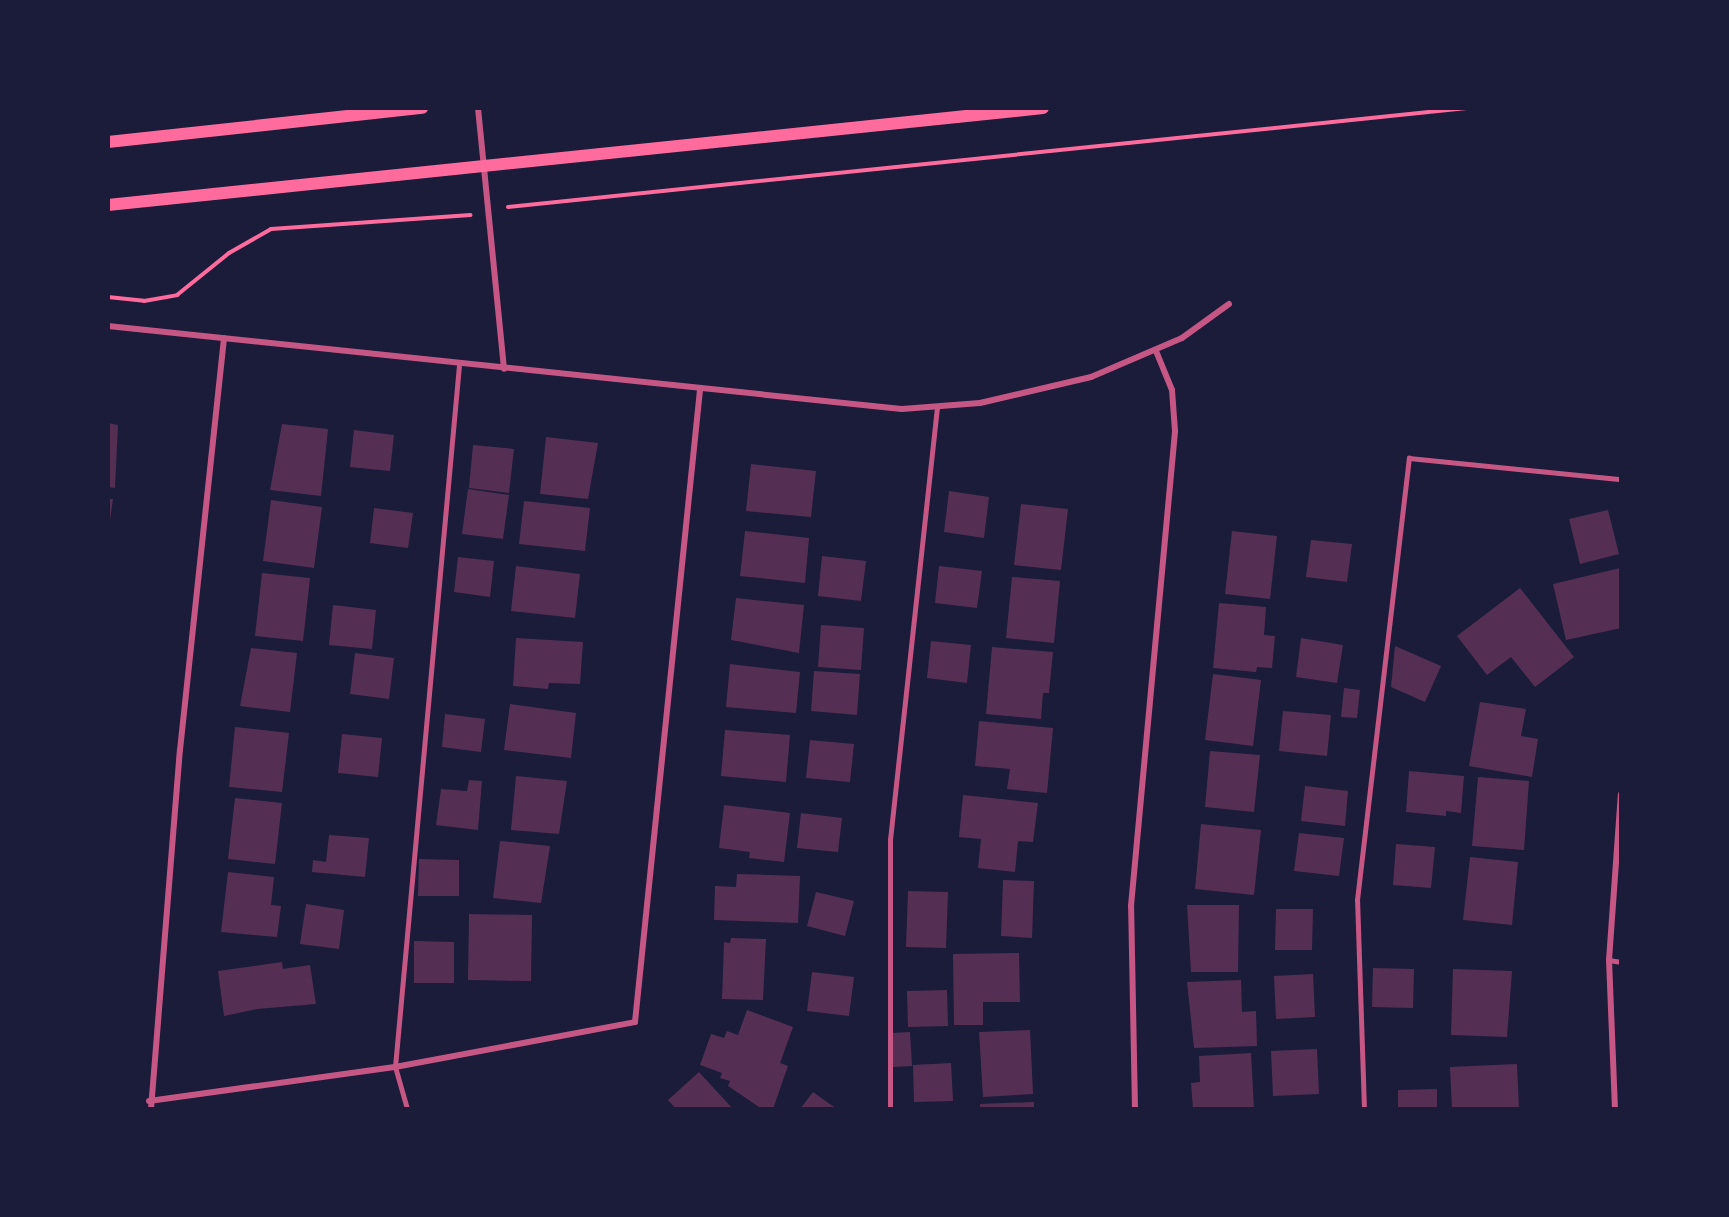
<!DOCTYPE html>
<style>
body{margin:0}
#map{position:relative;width:1729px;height:1217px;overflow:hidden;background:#1b1b3a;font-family:"Times New Roman",serif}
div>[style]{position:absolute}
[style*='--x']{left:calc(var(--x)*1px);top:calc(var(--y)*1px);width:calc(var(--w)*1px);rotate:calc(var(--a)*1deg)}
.building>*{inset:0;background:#542f53}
.path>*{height:4px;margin:-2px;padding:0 2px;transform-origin:2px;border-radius:2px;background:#ff6b9d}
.service>*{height:4.5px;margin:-2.25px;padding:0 2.25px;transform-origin:2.25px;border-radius:2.25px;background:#c65784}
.minor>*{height:6px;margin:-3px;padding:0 3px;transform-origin:3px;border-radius:3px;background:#c65784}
.secondary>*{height:12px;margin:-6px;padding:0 6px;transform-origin:6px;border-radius:6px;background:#ff6b9d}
span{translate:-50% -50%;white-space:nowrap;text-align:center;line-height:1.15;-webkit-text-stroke:4.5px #1b1b3a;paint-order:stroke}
.frame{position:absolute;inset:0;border:110px solid #1b1b3a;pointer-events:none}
</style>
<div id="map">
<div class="building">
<div style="clip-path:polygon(108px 423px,118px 425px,115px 488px,108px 487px)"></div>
<div style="clip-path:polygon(282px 424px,328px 429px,321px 496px,270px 490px)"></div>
<div style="clip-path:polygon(354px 430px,394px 435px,390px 471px,350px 467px)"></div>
<div style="clip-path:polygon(546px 437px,598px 443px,588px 499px,540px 494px)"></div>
<div style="clip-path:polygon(473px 445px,514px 449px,509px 493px,469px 488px)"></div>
<div style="clip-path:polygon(751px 464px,816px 471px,811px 517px,746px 511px)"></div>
<div style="clip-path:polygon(468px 489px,509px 495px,503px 539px,462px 534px)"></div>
<div style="clip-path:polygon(949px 491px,989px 497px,984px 538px,944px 532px)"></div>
<div style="clip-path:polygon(108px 499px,113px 499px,109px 527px,108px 527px)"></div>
<div style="clip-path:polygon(271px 500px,322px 507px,314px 568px,263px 561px)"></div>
<div style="clip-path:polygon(524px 501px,590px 508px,585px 551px,519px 544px)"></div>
<div style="clip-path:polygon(1021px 504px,1068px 509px,1061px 570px,1014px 565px)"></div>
<div style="clip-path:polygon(374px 508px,413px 513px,408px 548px,370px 543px)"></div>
<div style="clip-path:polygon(1608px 510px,1619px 554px,1580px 564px,1569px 519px)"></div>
<div style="clip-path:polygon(745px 531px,809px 538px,805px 583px,740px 576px)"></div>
<div style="clip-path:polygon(1232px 531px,1277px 536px,1270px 599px,1225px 594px)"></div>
<div style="clip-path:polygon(1311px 540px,1352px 544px,1347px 582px,1306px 577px)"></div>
<div style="clip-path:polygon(822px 556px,866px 561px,861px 601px,818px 596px)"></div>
<div style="clip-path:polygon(458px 557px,494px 561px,490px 597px,454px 592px)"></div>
<div style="clip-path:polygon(516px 566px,580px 574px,575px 618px,511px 611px)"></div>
<div style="clip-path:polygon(939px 566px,982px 571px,977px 608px,935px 603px)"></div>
<div style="clip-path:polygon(1620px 568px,1621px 628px,1566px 640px,1553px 584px)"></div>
<div style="clip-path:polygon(262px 573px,310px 578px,303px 641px,255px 636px)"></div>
<div style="clip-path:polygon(1012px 577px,1060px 581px,1054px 643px,1006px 638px)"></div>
<div style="clip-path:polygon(1520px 588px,1574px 657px,1535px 687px,1511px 657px,1487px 675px,1457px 636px)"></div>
<div style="clip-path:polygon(736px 598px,804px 605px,799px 653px,731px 640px)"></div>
<div style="clip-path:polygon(1219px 603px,1266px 607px,1264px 635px,1275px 636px,1272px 668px,1257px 667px,1256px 672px,1213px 668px)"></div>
<div style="clip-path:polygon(333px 605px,376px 610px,372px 649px,329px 645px)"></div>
<div style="clip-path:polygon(821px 625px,864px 628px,861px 670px,818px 667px)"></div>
<div style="clip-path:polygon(516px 638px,583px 642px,580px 684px,549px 683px,548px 689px,513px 686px)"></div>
<div style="clip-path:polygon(1301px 638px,1343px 645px,1337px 683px,1296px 677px)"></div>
<div style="clip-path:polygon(931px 641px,971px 645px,967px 683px,927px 678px)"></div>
<div style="clip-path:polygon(1395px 646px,1441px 666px,1425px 702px,1391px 687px)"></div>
<div style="clip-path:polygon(992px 647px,1053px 652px,1049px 693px,1043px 693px,1041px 719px,986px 714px)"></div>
<div style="clip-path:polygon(251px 648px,297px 653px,290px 712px,240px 706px)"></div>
<div style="clip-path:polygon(355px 653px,394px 658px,389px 699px,350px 694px)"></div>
<div style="clip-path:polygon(730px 664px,800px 672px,796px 713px,726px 707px)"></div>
<div style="clip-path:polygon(814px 671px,860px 674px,857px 715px,811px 711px)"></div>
<div style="clip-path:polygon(1213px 674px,1261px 680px,1253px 746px,1205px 740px)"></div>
<div style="clip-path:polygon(1344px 688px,1360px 690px,1357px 718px,1341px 717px)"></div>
<div style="clip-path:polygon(1480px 702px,1526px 709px,1521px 736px,1538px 739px,1532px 777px,1469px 766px)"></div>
<div style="clip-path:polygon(510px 704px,576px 713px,571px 758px,504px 750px)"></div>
<div style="clip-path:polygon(1283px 711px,1331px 715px,1327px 756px,1279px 751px)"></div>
<div style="clip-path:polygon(445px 714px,485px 719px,481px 752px,442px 747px)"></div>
<div style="clip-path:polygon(979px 721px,1053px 728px,1047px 793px,1007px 789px,1010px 769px,975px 766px)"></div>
<div style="clip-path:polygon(235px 727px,289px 733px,282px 792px,229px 787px)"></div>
<div style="clip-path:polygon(725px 730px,790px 735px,786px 782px,721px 776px)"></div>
<div style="clip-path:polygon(342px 734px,382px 738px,378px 777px,338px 773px)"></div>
<div style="clip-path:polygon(810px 740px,854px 744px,850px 782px,806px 778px)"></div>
<div style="clip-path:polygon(1210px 751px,1260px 755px,1254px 812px,1205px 807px)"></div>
<div style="clip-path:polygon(1409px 771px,1464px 776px,1461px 813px,1446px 811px,1446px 816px,1406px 812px)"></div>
<div style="clip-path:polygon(516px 776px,567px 781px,559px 834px,511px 830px)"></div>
<div style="clip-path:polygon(1478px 777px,1529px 781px,1524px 850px,1472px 846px)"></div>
<div style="clip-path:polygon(469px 780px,482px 781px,478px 830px,436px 825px,441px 789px,467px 791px)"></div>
<div style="clip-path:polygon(1305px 786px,1348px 791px,1345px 826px,1301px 821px)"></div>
<div style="clip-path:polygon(963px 795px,1038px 803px,1033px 842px,1018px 841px,1015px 872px,978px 868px,981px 839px,959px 837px)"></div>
<div style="clip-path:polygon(235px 798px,282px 803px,275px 864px,228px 859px)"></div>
<div style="clip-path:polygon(724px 805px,790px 813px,784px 862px,749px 858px,750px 852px,719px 848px)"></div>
<div style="clip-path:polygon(801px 813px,842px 818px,838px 852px,797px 848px)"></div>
<div style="clip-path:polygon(1201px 824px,1261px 830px,1254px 895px,1195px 889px)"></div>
<div style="clip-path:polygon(1299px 833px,1344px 838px,1339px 876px,1294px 871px)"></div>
<div style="clip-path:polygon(329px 835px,369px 838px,365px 877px,312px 872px,313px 860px,326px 862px)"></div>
<div style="clip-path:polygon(500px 841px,550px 846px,541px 903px,493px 898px)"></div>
<div style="clip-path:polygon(1396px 844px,1435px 847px,1431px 888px,1393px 885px)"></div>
<div style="clip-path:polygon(1470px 857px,1518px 862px,1512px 925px,1463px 920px)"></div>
<div style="clip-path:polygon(419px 859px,459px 860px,459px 896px,418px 896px)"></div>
<div style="clip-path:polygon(228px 872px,274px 877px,271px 905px,281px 906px,277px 937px,221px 932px)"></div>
<div style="clip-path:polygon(737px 874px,800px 876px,798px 923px,714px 920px,715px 886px,736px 887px)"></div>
<div style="clip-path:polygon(1003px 880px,1034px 881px,1032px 938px,1001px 936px)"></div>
<div style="clip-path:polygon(908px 891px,948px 892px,946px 948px,906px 947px)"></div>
<div style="clip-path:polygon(816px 892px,854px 901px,845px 936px,807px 926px)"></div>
<div style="clip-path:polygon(306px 904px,344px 910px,339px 949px,300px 944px)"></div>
<div style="clip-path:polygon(1187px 905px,1239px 905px,1238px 972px,1191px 972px)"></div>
<div style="clip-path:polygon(1276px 909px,1313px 909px,1312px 950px,1275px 950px)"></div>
<div style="clip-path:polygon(469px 914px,532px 915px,531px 981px,468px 980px)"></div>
<div style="clip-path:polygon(731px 938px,766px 939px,763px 1000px,722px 999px,724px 942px,730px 943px)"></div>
<div style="clip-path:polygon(414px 941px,454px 942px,454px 983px,414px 983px)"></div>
<div style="clip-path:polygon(1019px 953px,1020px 1002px,983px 1002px,983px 1025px,954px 1025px,953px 954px)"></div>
<div style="clip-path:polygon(282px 962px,283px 969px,310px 965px,316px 1004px,257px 1009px,224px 1016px,218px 971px)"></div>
<div style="clip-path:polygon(1373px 968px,1414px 969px,1413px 1008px,1372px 1007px)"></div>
<div style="clip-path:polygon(1453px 969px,1512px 971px,1507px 1037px,1451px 1035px)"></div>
<div style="clip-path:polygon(812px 972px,854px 977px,849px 1016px,807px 1011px)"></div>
<div style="clip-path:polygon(1313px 974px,1315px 1017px,1276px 1019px,1274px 976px)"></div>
<div style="clip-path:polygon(1241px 980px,1242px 1012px,1256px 1011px,1257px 1046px,1194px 1048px,1187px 982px)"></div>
<div style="clip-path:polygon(947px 990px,948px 1026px,908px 1027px,907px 991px)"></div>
<div style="clip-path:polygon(747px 1010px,793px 1027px,780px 1063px,788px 1066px,773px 1109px,762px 1109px,728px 1086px,730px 1081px,720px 1078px,722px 1073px,700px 1065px,711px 1034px,724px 1038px,727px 1031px,738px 1035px)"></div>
<div style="clip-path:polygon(1030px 1030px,1033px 1094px,983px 1097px,979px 1032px)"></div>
<div style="clip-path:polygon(910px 1032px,912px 1066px,893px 1067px,892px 1033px)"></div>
<div style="clip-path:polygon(1317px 1049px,1319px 1094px,1273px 1096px,1271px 1051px)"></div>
<div style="clip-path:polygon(1251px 1053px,1254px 1109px,1193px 1109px,1191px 1083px,1200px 1082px,1199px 1056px)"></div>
<div style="clip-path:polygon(951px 1063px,953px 1101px,914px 1102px,913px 1065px)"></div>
<div style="clip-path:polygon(1517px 1064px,1519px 1109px,1452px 1109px,1450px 1067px)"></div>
<div style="clip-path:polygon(699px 1072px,733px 1109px,676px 1109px,668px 1100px)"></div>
<div style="clip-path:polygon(1437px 1089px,1437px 1109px,1398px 1109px,1398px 1090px)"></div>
<div style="clip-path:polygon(813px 1092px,837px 1109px,800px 1109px)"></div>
<div style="clip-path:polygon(1034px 1102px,1034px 1109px,980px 1109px,980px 1104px)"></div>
</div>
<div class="path">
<div style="--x:508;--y:207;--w:964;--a:-5.89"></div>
<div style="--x:108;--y:297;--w:36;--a:6"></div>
<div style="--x:144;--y:301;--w:34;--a:-10"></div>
<div style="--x:177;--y:295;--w:67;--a:-38.9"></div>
<div style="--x:229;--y:253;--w:48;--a:-29.7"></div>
<div style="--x:271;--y:229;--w:200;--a:-4"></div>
</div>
<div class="service">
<div style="--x:1609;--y:960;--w:12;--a:9"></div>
<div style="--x:407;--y:1109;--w:44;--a:-105.9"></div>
<div style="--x:395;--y:1067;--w:705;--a:-84.79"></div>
<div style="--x:890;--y:1109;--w:269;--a:-90"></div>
<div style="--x:890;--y:840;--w:436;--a:-83.8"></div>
<div style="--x:1364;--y:1109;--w:209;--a:-91.9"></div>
<div style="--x:1357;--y:900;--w:445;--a:-83.3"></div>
<div style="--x:1409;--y:458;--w:213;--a:5.7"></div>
</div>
<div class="minor">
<div style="--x:478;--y:108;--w:262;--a:84.3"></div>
<div style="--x:108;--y:326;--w:798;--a:5.97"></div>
<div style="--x:902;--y:409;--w:78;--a:-4.4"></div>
<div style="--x:980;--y:403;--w:114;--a:-13.2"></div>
<div style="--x:1091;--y:377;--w:99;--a:-23.2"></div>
<div style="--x:1182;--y:338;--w:58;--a:-35.9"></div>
<div style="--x:149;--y:1101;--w:248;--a:-7.9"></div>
<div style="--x:395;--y:1067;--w:244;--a:-10.6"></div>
<div style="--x:635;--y:1022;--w:635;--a:-84.13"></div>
<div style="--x:151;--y:1109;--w:360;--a:-85.4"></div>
<div style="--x:180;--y:750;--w:414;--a:-83.9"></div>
<div style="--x:1135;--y:1109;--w:203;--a:-91.1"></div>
<div style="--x:1131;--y:906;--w:477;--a:-84.7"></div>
<div style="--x:1175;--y:431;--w:41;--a:-94.2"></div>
<div style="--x:1172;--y:390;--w:42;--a:-112.3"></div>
<div style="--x:1615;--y:1109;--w:149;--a:-92.3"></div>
<div style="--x:1609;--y:960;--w:166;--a:-85.9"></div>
</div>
<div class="secondary">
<div style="--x:108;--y:142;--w:316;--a:-6.2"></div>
<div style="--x:108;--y:205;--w:940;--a:-5.92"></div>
</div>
<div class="frame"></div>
</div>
